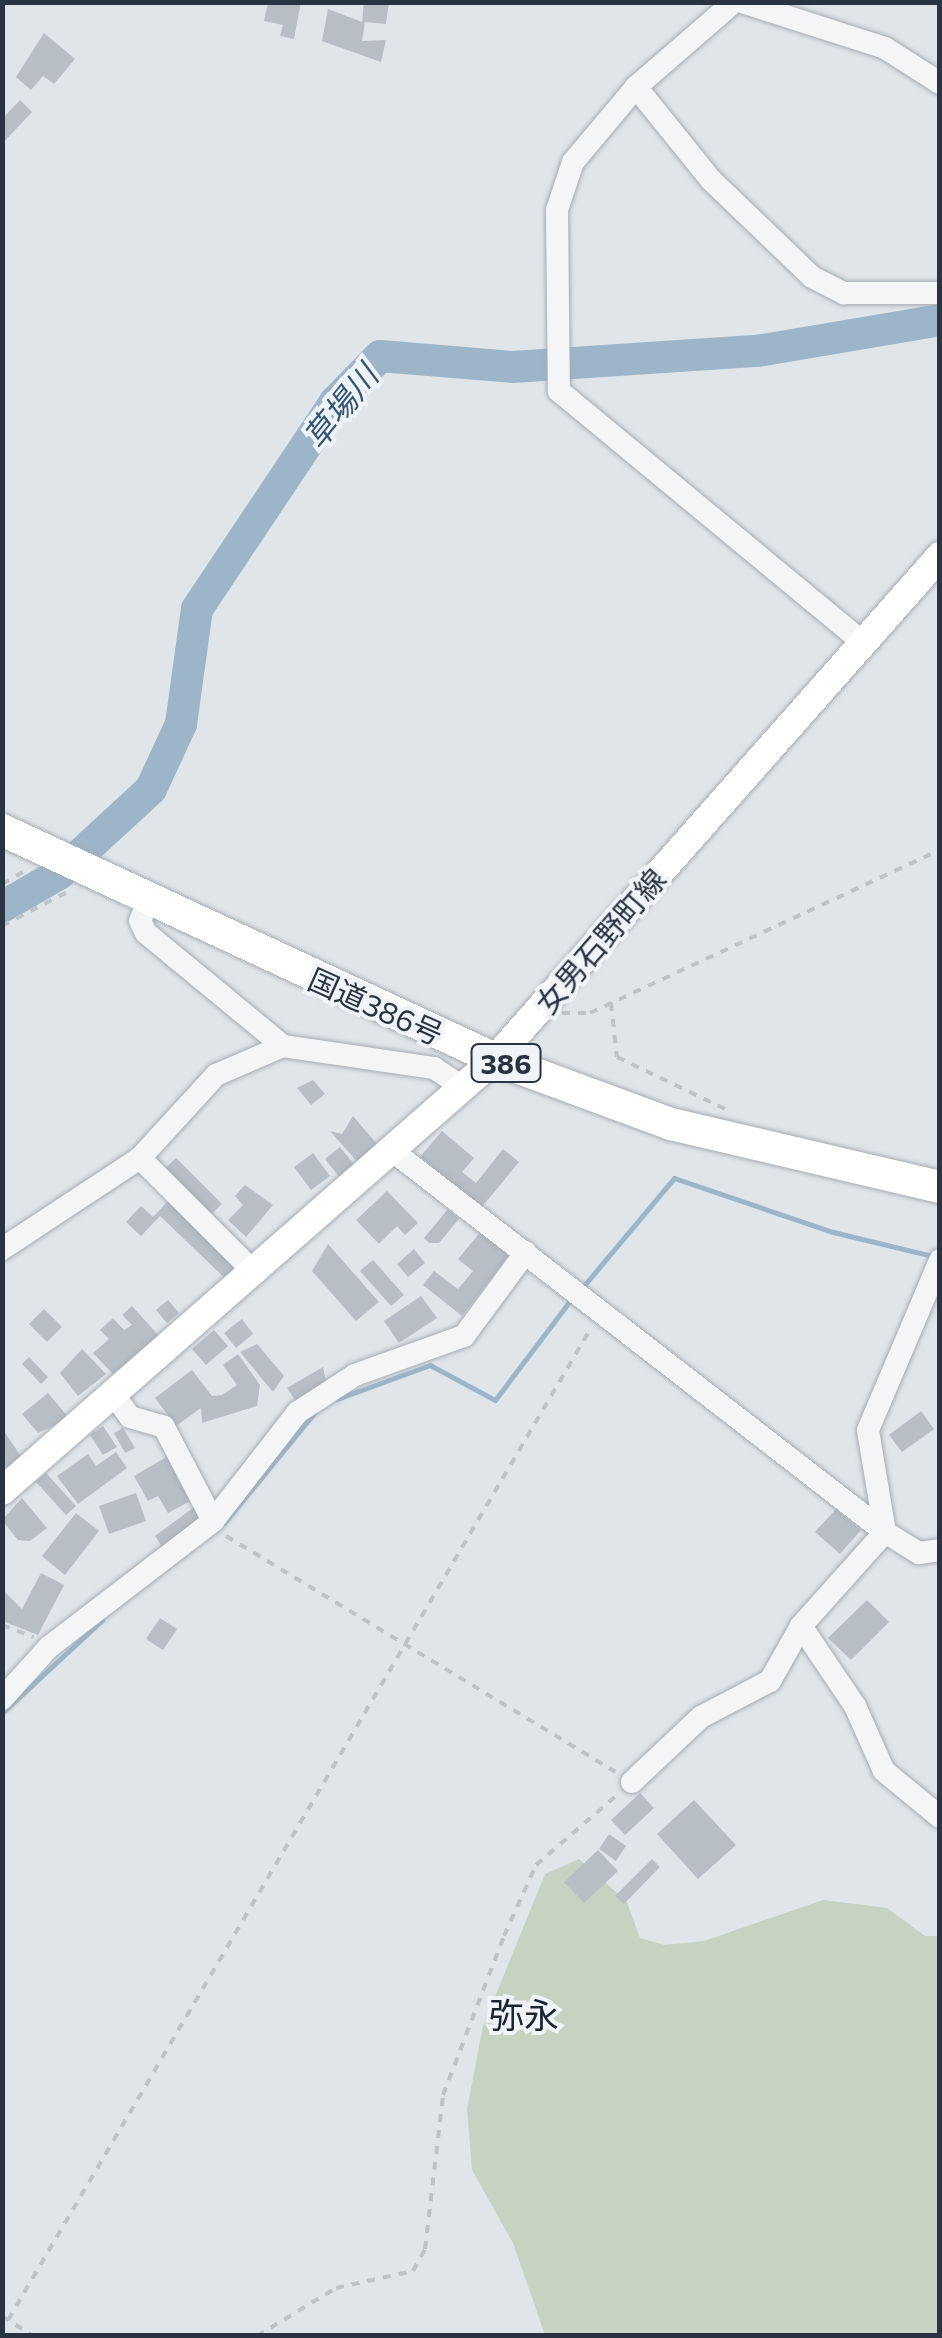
<!DOCTYPE html>
<meta charset="utf-8">
<style>
body{margin:0}
#map{position:relative;width:942px;height:2338px;overflow:hidden;background:#e0e5e9;font-family:Commissioner,"Noto Sans JP",sans-serif}
div>[style]{position:absolute}
[style*='--x']{left:calc(var(--x)*1px);top:calc(var(--y)*1px);width:calc(var(--w)*1px);rotate:calc(var(--a)*1deg)}
.green>*{inset:0;background:#c7d3c2}
.stream>*{height:5px;margin:-2.5px;padding:0 2.5px;transform-origin:2.5px;border-radius:2.5px;background:#9cb5c9}
.river>*{height:32px;margin:-16px;padding:0 16px;transform-origin:16px;border-radius:16px;background:#9cb5c9}
.building>*{inset:0;background:#b8bec6}
.path>*{height:4px;margin-top:-2px;transform-origin:0;background:repeating-linear-gradient(90deg,#bec3c8 0 8px,transparent 0 16px)}
.roads{filter:drop-shadow(0 0 2px #a5acb3) drop-shadow(0 0 2px #a5acb3)}
.minor>*{height:22px;margin:-11px;padding:0 11px;transform-origin:11px;border-radius:11px;background:#f3f5f7}
.major>*{height:28px;margin:-14px;padding:0 14px;transform-origin:14px;border-radius:14px;background:#fff}
.highway>*{height:32px;margin:-16px;padding:0 16px;transform-origin:16px;border-radius:16px;background:#fff}
span{translate:-50% -50%;white-space:nowrap;text-align:center;line-height:1.15;-webkit-text-stroke:8px #f0f3f7;paint-order:stroke}
.shield-label span{padding:2px 8px;background:#f0f3f7;border:2px solid;border-radius:8px;-webkit-text-stroke-width:0}
.shield-label{font-size:28px;color:#293341;font-weight:700}
.street-label{font-size:30px;color:#293341}
.water-label{font-size:32px;color:#335674;font-style:italic}
.quarter-label{font-size:35px;color:#1b2431}
.frame{position:absolute;inset:0;border:5px solid #293341;pointer-events:none}
</style>
<div id="map">
<div class="green">
<div style="clip-path:polygon(579px 1859px,627px 1902px,640px 1938px,665px 1945px,704px 1941px,823px 1900px,887px 1908px,925px 1936px,939px 1936px,939px 2335px,545px 2335px,513px 2243px,472px 2170px,467px 2109px,483px 2026px,545px 1874px)"></div>
</div>
<div class="stream">
<div style="--x:581;--y:1289;--w:145;--a:-50"></div>
<div style="--x:674;--y:1178;--w:168;--a:18.8"></div>
<div style="--x:833;--y:1232;--w:106;--a:13.6"></div>
<div style="--x:337;--y:1399;--w:99;--a:-20.1"></div>
<div style="--x:430;--y:1365;--w:74;--a:28.3"></div>
<div style="--x:495;--y:1400;--w:129;--a:-52.9"></div>
<div style="--x:224;--y:1523;--w:144;--a:-50.7"></div>
<div style="--x:2;--y:1713;--w:137;--a:-42.9"></div>
</div>
<div class="river">
<div style="--x:2;--y:907;--w:66;--a:-30.1"></div>
<div style="--x:59;--y:874;--w:125;--a:-42.7"></div>
<div style="--x:151;--y:789;--w:72;--a:-65.2"></div>
<div style="--x:181;--y:724;--w:116;--a:-82.1"></div>
<div style="--x:197;--y:609;--w:249;--a:-56.3"></div>
<div style="--x:335;--y:402;--w:64;--a:-45.6"></div>
<div style="--x:380;--y:356;--w:133;--a:4.7"></div>
<div style="--x:513;--y:367;--w:245;--a:-3.8"></div>
<div style="--x:757;--y:351;--w:186;--a:-9.6"></div>
</div>
<div class="building">
<div style="clip-path:polygon(268px 2px,301px 2px,294px 39px,280px 36px,283px 25px,264px 21px)"></div>
<div style="clip-path:polygon(364px 2px,389px 2px,386px 24px,365px 22px,362px 41px,386px 40px,381px 62px,322px 41px,328px 9px,362px 22px)"></div>
<div style="clip-path:polygon(44px 33px,75px 59px,54px 84px,43px 76px,31px 90px,16px 77px)"></div>
<div style="clip-path:polygon(20px 100px,32px 112px,2px 144px,2px 119px)"></div>
<div style="clip-path:polygon(313px 1080px,325px 1094px,311px 1105px,297px 1088px)"></div>
<div style="clip-path:polygon(353px 1116px,382px 1150px,362px 1167px,330px 1131px,342px 1134px)"></div>
<div style="clip-path:polygon(442px 1131px,474px 1158px,462px 1172px,476px 1183px,503px 1149px,519px 1162px,481px 1208px,420px 1157px)"></div>
<div style="clip-path:polygon(340px 1147px,357px 1168px,342px 1180px,325px 1159px)"></div>
<div style="clip-path:polygon(313px 1153px,330px 1176px,311px 1190px,294px 1167px)"></div>
<div style="clip-path:polygon(176px 1158px,222px 1204px,209px 1216px,163px 1170px)"></div>
<div style="clip-path:polygon(245px 1185px,273px 1205px,246px 1237px,228px 1220px,243px 1205px,235px 1196px)"></div>
<div style="clip-path:polygon(387px 1191px,418px 1223px,405px 1235px,397px 1226px,379px 1244px,356px 1220px)"></div>
<div style="clip-path:polygon(170px 1199px,243px 1268px,229px 1282px,160px 1216px,141px 1236px,126px 1222px,141px 1206px,153px 1217px)"></div>
<div style="clip-path:polygon(448px 1209px,459px 1219px,439px 1243px,429px 1243px,424px 1238px)"></div>
<div style="clip-path:polygon(483px 1229px,512px 1252px,462px 1316px,423px 1285px,434px 1271px,458px 1289px,473px 1271px,458px 1259px)"></div>
<div style="clip-path:polygon(328px 1244px,379px 1302px,356px 1321px,312px 1271px)"></div>
<div style="clip-path:polygon(414px 1249px,425px 1263px,408px 1277px,397px 1264px)"></div>
<div style="clip-path:polygon(373px 1260px,404px 1295px,391px 1306px,360px 1271px)"></div>
<div style="clip-path:polygon(421px 1296px,437px 1318px,399px 1343px,384px 1321px)"></div>
<div style="clip-path:polygon(168px 1300px,179px 1313px,167px 1323px,156px 1310px)"></div>
<div style="clip-path:polygon(132px 1306px,160px 1337px,113px 1374px,93px 1353px,109px 1339px,100px 1330px,113px 1318px,124px 1330px,132px 1325px,122px 1315px)"></div>
<div style="clip-path:polygon(44px 1309px,62px 1327px,47px 1342px,29px 1324px)"></div>
<div style="clip-path:polygon(242px 1319px,253px 1334px,236px 1348px,224px 1333px)"></div>
<div style="clip-path:polygon(214px 1330px,228px 1346px,206px 1365px,192px 1349px)"></div>
<div style="clip-path:polygon(257px 1344px,284px 1376px,273px 1392px,240px 1352px)"></div>
<div style="clip-path:polygon(82px 1349px,106px 1374px,78px 1396px,60px 1373px)"></div>
<div style="clip-path:polygon(238px 1354px,260px 1385px,257px 1406px,202px 1423px,201px 1408px,176px 1426px,155px 1398px,192px 1370px,212px 1396px,222px 1395px,237px 1385px,223px 1365px)"></div>
<div style="clip-path:polygon(29px 1357px,48px 1377px,41px 1384px,22px 1364px)"></div>
<div style="clip-path:polygon(323px 1367px,327px 1385px,297px 1403px,287px 1388px)"></div>
<div style="clip-path:polygon(48px 1393px,69px 1418px,38px 1433px,22px 1414px)"></div>
<div style="clip-path:polygon(921px 1411px,934px 1429px,902px 1452px,889px 1435px)"></div>
<div style="clip-path:polygon(103px 1426px,117px 1447px,103px 1455px,90px 1435px)"></div>
<div style="clip-path:polygon(2px 1428px,22px 1458px,9px 1470px,2px 1463px)"></div>
<div style="clip-path:polygon(123px 1428px,135px 1448px,125px 1453px,114px 1433px)"></div>
<div style="clip-path:polygon(116px 1452px,127px 1468px,78px 1504px,57px 1476px,88px 1454px,96px 1466px)"></div>
<div style="clip-path:polygon(170px 1455px,194px 1499px,168px 1513px,158px 1496px,148px 1501px,134px 1476px)"></div>
<div style="clip-path:polygon(46px 1473px,76px 1506px,66px 1515px,36px 1482px)"></div>
<div style="clip-path:polygon(136px 1493px,146px 1521px,109px 1534px,99px 1506px)"></div>
<div style="clip-path:polygon(22px 1498px,47px 1528px,30px 1541px,18px 1540px,2px 1520px)"></div>
<div style="clip-path:polygon(197px 1505px,205px 1516px,163px 1548px,155px 1536px)"></div>
<div style="clip-path:polygon(836px 1509px,861px 1530px,840px 1554px,815px 1532px)"></div>
<div style="clip-path:polygon(76px 1513px,99px 1531px,65px 1575px,42px 1556px)"></div>
<div style="clip-path:polygon(41px 1573px,64px 1585px,38px 1635px,5px 1622px,2px 1589px,22px 1609px)"></div>
<div style="clip-path:polygon(867px 1600px,889px 1622px,851px 1660px,828px 1638px)"></div>
<div style="clip-path:polygon(160px 1618px,177px 1629px,163px 1650px,146px 1639px)"></div>
<div style="clip-path:polygon(640px 1793px,654px 1808px,625px 1835px,611px 1820px)"></div>
<div style="clip-path:polygon(694px 1800px,736px 1845px,698px 1879px,657px 1834px)"></div>
<div style="clip-path:polygon(609px 1834px,626px 1846px,616px 1861px,599px 1849px)"></div>
<div style="clip-path:polygon(598px 1850px,618px 1871px,584px 1903px,564px 1882px)"></div>
<div style="clip-path:polygon(652px 1859px,660px 1867px,624px 1904px,615px 1896px)"></div>
</div>
<div class="path">
<div style="--x:2;--y:884;--w:28;--a:-30"></div>
<div style="--x:2;--y:926;--w:80;--a:-27.5"></div>
<div style="--x:611;--y:1003;--w:54;--a:83.7"></div>
<div style="--x:617;--y:1057;--w:120;--a:25.7"></div>
<div style="--x:562;--y:1013;--w:28;--a:0"></div>
<div style="--x:590;--y:1013;--w:386;--a:-25"></div>
<div style="--x:226;--y:1536;--w:455;--a:31.2"></div>
<div style="--x:2;--y:1625;--w:34;--a:21"></div>
<div style="--x:2;--y:2316;--w:37;--a:33"></div>
<div style="--x:8;--y:2320;--w:1151;--a:-59.56"></div>
<div style="--x:257;--y:2336;--w:92;--a:-31.3"></div>
<div style="--x:336;--y:2288;--w:79;--a:-12.4"></div>
<div style="--x:413;--y:2271;--w:25;--a:-61"></div>
<div style="--x:425;--y:2249;--w:155;--a:-83.3"></div>
<div style="--x:443;--y:2095;--w:170;--a:-69"></div>
<div style="--x:504;--y:1936;--w:78;--a:-65.7"></div>
<div style="--x:536;--y:1865;--w:107;--a:-40.8"></div>
</div>
<div class="roads">
<div class="minor">
<div style="--x:734;--y:2;--w:130;--a:139.1"></div>
<div style="--x:636;--y:87;--w:119;--a:51.1"></div>
<div style="--x:711;--y:180;--w:140;--a:43.8"></div>
<div style="--x:812;--y:277;--w:36;--a:27"></div>
<div style="--x:844;--y:293;--w:96;--a:0"></div>
<div style="--x:742;--y:2;--w:150;--a:17.8"></div>
<div style="--x:885;--y:48;--w:65;--a:32.5"></div>
<div style="--x:636;--y:87;--w:98;--a:130"></div>
<div style="--x:573;--y:162;--w:51;--a:108.4"></div>
<div style="--x:557;--y:210;--w:181;--a:89.4"></div>
<div style="--x:559;--y:391;--w:393;--a:39.6"></div>
<div style="--x:147;--y:903;--w:19;--a:111"></div>
<div style="--x:140;--y:921;--w:13;--a:63"></div>
<div style="--x:146;--y:933;--w:178;--a:39.5"></div>
<div style="--x:283;--y:1046;--w:153;--a:8.3"></div>
<div style="--x:434;--y:1068;--w:37;--a:34"></div>
<div style="--x:394;--y:1152;--w:621;--a:37.74"></div>
<div style="--x:885;--y:1532;--w:40;--a:32"></div>
<div style="--x:919;--y:1553;--w:21;--a:-8"></div>
<div style="--x:140;--y:1158;--w:163;--a:45"></div>
<div style="--x:2;--y:1249;--w:165;--a:-33.4"></div>
<div style="--x:140;--y:1158;--w:113;--a:-47.5"></div>
<div style="--x:216;--y:1075;--w:73;--a:-23.4"></div>
<div style="--x:114;--y:1395;--w:27;--a:54"></div>
<div style="--x:130;--y:1417;--w:35;--a:16"></div>
<div style="--x:164;--y:1427;--w:106;--a:62.5"></div>
<div style="--x:885;--y:1532;--w:103;--a:-99.5"></div>
<div style="--x:868;--y:1430;--w:185;--a:-67"></div>
<div style="--x:801;--y:1626;--w:97;--a:56"></div>
<div style="--x:855;--y:1706;--w:71;--a:66"></div>
<div style="--x:884;--y:1771;--w:72;--a:39.4"></div>
<div style="--x:2;--y:1699;--w:70;--a:-47.9"></div>
<div style="--x:49;--y:1647;--w:207;--a:-37.5"></div>
<div style="--x:213;--y:1521;--w:138;--a:-52.1"></div>
<div style="--x:298;--y:1412;--w:68;--a:-33"></div>
<div style="--x:355;--y:1375;--w:116;--a:-19.7"></div>
<div style="--x:464;--y:1336;--w:104;--a:-53.6"></div>
<div style="--x:632;--y:1782;--w:95;--a:-43.3"></div>
<div style="--x:701;--y:1717;--w:78;--a:-27.6"></div>
<div style="--x:770;--y:1681;--w:63;--a:-60.6"></div>
<div style="--x:801;--y:1626;--w:126;--a:-48.2"></div>
</div>
<div class="major">
<div style="--x:2;--y:1491;--w:655;--a:-41.23"></div>
<div style="--x:495;--y:1059;--w:672;--a:-48.5"></div>
</div>
<div class="highway">
<div style="--x:2;--y:830;--w:544;--a:24.92"></div>
<div style="--x:495;--y:1059;--w:188;--a:20.3"></div>
<div style="--x:671;--y:1124;--w:276;--a:13.2"></div>
</div>
</div>
<div class="shield-label">
<span style="left:506px;top:1063px">386</span>
</div>
<div class="street-label">
<span style="left:600px;top:941px;rotate:-49deg">女男石野町線</span>
<span style="left:376px;top:1006px;rotate:24deg">国道386号</span>
</div>
<div class="water-label">
<span style="left:340px;top:406px;rotate:-51deg">草場川</span>
</div>
<div class="quarter-label">
<span style="left:524px;top:2014px">弥永</span>
</div>
<div class="frame"></div>
</div>
